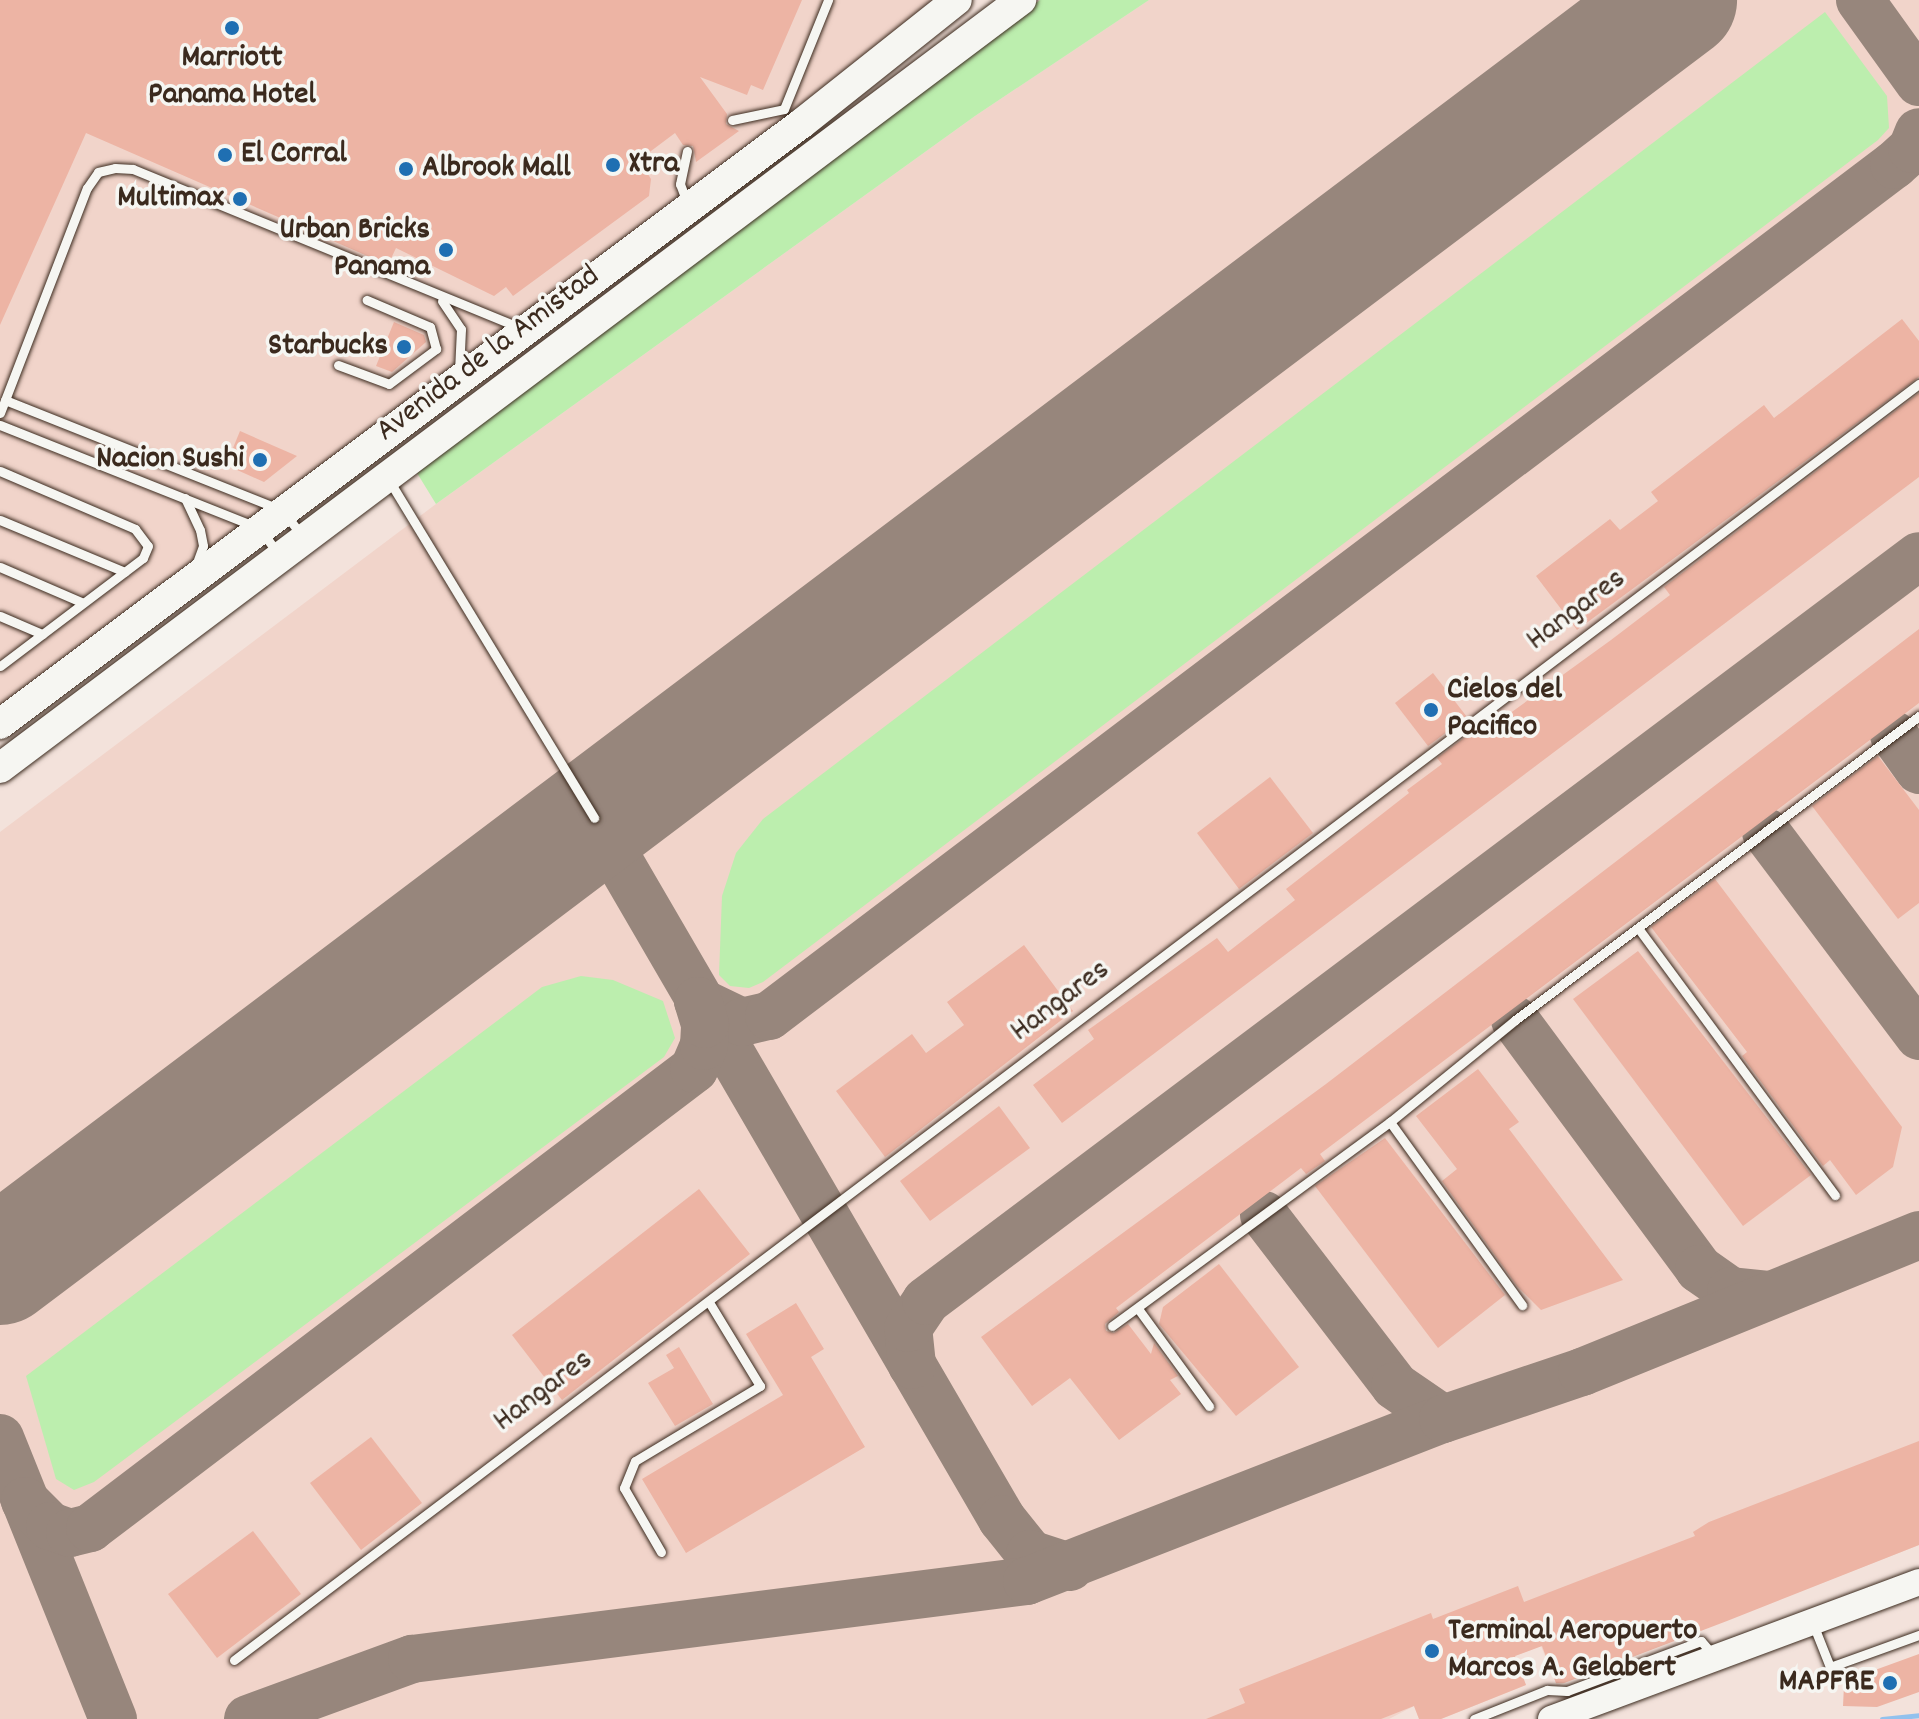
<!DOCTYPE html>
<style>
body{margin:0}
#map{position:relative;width:1919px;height:1719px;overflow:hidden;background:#f3e2db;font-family:Dekko,sans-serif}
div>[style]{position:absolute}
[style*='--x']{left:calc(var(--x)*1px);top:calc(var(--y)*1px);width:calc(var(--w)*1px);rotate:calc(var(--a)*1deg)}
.built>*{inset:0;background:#f1d4ca}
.green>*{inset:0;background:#bceeae}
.stream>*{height:5px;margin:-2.5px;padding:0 2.5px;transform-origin:2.5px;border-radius:2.5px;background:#92c1ed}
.taxiway>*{height:48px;margin:-24px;padding:0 24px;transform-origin:24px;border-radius:24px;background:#97867c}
.runway>*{height:118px;margin:-59px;padding:0 59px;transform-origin:59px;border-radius:59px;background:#97867c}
.building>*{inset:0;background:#edb4a4}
.roads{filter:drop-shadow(0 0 2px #3b2a1e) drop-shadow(0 0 2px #3b2a1e)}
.service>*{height:9px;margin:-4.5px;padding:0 4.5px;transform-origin:4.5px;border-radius:4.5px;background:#f6f6f2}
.secondary>*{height:26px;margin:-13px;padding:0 13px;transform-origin:13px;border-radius:13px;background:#f6f6f2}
.primary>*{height:30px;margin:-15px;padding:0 15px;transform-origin:15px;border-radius:15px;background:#f6f6f2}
.dots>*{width:22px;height:22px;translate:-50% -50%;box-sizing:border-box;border:4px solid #f6f6f2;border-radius:50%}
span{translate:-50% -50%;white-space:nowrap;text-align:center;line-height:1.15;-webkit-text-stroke:7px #f6f6f2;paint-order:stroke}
.poi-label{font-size:32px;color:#3b2a1e;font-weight:700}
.left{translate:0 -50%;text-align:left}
.right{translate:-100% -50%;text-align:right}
.street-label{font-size:32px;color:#3b2a1e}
</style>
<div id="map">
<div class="built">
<div style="clip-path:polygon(0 0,940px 0,533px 306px,526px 329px,0 724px)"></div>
<div style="clip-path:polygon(1149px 0,1919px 0,1919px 1545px,1557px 1686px,1541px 1646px,1515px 1656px,1526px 1685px,1441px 1719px,1419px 1719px,1414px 1706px,1389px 1719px,0 1719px,0 832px,436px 504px,975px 116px)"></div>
</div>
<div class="green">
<div style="clip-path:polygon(1040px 0,1149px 0,975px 116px,436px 504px,417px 473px)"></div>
<div style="clip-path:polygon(1825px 12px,1887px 96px,1889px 128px,1878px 140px,763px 982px,749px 988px,730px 986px,719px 975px,722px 896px,736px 853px,763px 819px)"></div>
<div style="clip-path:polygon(581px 976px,613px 980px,663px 1001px,675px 1038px,664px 1057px,94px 1482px,74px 1490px,56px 1479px,26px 1376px,542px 987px)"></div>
</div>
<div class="stream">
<div style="--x:1882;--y:1719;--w:37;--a:-6"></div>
</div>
<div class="taxiway">
<div style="--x:1860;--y:0;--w:101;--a:54.3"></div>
<div style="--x:1894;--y:735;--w:43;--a:54.5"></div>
<div style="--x:594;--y:818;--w:811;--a:59.8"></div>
<div style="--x:1002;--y:1519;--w:45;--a:51.3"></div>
<div style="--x:1030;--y:1554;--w:42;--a:18"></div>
<div style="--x:1766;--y:832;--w:255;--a:53.1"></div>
<div style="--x:698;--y:1001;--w:49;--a:25.5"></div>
<div style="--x:742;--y:1022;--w:28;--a:-13"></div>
<div style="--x:769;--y:1016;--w:1411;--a:-37.11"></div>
<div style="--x:1894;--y:165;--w:24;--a:-42"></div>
<div style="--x:1912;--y:149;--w:18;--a:-68"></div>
<div style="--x:1515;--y:1020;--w:310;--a:53.5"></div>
<div style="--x:1699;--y:1269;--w:39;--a:35"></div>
<div style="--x:1731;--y:1291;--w:37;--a:6"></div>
<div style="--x:1264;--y:1215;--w:215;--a:52.5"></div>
<div style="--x:1395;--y:1386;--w:58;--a:34.5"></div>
<div style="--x:912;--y:1365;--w:37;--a:-96"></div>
<div style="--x:908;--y:1328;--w:32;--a:-56"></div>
<div style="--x:926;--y:1301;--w:1241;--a:-36.88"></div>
<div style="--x:0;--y:1438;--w:303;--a:68.1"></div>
<div style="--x:25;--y:1501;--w:35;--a:45"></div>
<div style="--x:50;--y:1526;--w:21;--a:19"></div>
<div style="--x:70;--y:1533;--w:21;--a:-14"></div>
<div style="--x:90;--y:1528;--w:759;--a:-37.23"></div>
<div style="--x:694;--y:1069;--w:25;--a:-67"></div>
<div style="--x:704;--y:1046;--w:22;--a:-87"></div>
<div style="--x:705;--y:1024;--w:24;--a:-107"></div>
<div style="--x:248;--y:1719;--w:175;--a:-20.1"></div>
<div style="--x:412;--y:1659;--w:620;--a:-7.23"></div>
<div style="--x:1027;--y:1581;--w:446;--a:-21.3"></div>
<div style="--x:1443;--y:1419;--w:147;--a:-18.7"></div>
<div style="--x:1582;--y:1372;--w:364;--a:-22.1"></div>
</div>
<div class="runway">
<div style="--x:0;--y:1266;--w:2102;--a:-37.03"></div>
</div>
<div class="building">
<div style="clip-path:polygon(0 0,802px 0,763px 90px,751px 85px,747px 95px,700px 77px,727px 114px,726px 124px,739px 131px,696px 162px,693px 146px,683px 145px,675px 133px,639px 160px,651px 179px,649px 196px,513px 296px,506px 287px,494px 296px,396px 248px,388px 265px,86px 133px,0 325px)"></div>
<div style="clip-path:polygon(1902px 319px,1919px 341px,1919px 377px,1577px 630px,1536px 576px,1610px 519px,1620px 530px,1658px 501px,1651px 492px,1764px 405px,1774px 418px)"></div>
<div style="clip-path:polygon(394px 322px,424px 335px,426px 342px,392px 372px,376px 366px)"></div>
<div style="clip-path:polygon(1919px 393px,1919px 477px,1062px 1123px,1033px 1085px,1094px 1039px,1088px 1030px,1217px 938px,1228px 952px,1295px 900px,1286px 889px,1409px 793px,1407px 790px,1442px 764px,1437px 758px,1476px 729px,1480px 735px,1611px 640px,1670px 595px,1664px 587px)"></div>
<div style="clip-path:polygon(240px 431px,297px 456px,264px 482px,226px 465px)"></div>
<div style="clip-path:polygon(1919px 629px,1919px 703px,1320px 1154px,1325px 1161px,1306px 1174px,1301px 1168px,1116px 1308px,1119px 1312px,1105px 1324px,1106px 1331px,1114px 1333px,1128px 1324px,1151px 1354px,1154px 1343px,1178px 1376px,1170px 1380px,1181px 1394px,1119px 1440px,1070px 1378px,1032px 1406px,981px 1337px,1326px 1084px)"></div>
<div style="clip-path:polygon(1433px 673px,1467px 717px,1428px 746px,1395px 703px)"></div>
<div style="clip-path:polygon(1878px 756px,1919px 810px,1919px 903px,1898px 919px,1812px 806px)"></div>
<div style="clip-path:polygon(1270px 777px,1313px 833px,1239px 889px,1197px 833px)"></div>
<div style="clip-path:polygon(1715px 879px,1902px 1127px,1893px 1167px,1856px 1195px,1830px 1160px,1823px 1166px,1742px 1056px,1747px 1052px,1651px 927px)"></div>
<div style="clip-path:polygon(1024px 945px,1073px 1011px,885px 1157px,836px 1091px,912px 1034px,926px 1053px,964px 1025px,947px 1002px)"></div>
<div style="clip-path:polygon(1638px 951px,1811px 1175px,1743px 1226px,1573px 999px)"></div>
<div style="clip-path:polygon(1478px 1069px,1519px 1122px,1509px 1129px,1623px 1280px,1541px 1310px,1517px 1286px,1442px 1181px,1457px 1169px,1416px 1116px)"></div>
<div style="clip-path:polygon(999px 1106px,1030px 1148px,930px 1221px,900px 1181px)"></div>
<div style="clip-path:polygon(1385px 1138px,1505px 1295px,1438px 1348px,1315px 1186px)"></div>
<div style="clip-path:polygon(699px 1189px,750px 1254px,562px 1400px,512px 1335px)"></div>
<div style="clip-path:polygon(1219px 1264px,1299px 1367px,1236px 1416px,1159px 1324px,1163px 1307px)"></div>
<div style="clip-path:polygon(796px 1303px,824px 1349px,811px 1357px,865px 1447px,686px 1553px,642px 1479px,783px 1395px,746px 1334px)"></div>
<div style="clip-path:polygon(679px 1347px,713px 1404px,675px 1426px,648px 1383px,674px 1368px,666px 1355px)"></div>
<div style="clip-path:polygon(371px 1437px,422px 1503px,361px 1550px,310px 1483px)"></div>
<div style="clip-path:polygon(1919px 1441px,1919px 1545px,1727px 1621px,1564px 1683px,1556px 1683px,1542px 1646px,1515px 1656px,1526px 1685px,1441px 1719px,1419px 1719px,1414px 1706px,1381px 1719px,1206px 1719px,1245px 1703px,1239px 1689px,1431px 1613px,1433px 1619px,1518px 1586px,1524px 1602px,1695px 1536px,1693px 1532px,1709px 1522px)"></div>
<div style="clip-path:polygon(253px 1531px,301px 1594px,217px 1658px,168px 1594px)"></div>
<div style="clip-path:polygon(1919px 1654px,1919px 1692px,1877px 1707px,1843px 1706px,1844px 1685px,1869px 1686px,1864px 1674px)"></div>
</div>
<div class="roads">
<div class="service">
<div style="--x:732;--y:120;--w:53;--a:-11.9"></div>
<div style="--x:784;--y:109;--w:118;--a:-68"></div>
<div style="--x:687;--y:151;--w:34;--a:102"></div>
<div style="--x:680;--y:184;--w:22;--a:69"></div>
<div style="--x:442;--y:301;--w:34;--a:56"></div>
<div style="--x:461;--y:329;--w:42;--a:92.7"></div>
<div style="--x:338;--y:365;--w:54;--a:20.4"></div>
<div style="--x:389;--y:384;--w:59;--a:-36.7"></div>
<div style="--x:436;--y:349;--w:23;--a:-105"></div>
<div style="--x:430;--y:327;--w:69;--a:-156.8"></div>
<div style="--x:5;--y:400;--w:298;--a:21.7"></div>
<div style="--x:282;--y:510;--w:33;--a:52"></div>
<div style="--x:0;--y:413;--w:241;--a:-68.9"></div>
<div style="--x:87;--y:188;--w:19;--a:-55"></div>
<div style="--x:98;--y:172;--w:17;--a:-13"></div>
<div style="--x:115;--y:168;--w:18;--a:3"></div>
<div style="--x:133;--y:169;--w:417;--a:22.3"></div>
<div style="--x:0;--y:425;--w:279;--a:21.7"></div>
<div style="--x:259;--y:528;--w:30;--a:53"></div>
<div style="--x:0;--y:471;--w:147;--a:23.2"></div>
<div style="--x:135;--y:529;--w:21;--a:53"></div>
<div style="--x:148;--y:546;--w:13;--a:113"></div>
<div style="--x:143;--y:558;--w:179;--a:142.9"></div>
<div style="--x:390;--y:482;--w:393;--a:58.7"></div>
<div style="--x:185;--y:498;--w:35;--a:65"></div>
<div style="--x:200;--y:530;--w:16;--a:79"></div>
<div style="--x:203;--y:546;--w:20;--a:110"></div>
<div style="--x:0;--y:520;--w:135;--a:22.6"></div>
<div style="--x:0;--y:567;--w:90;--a:23.4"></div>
<div style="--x:0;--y:616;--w:46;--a:23.2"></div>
<div style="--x:1638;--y:928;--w:332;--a:53.6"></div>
<div style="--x:1390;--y:1122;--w:226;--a:54.2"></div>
<div style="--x:1139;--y:1310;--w:119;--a:53.9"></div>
<div style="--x:1112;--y:1326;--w:345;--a:-36.3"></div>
<div style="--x:1390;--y:1122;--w:161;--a:-39.2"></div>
<div style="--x:1515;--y:1020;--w:506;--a:-36.96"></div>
<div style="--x:661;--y:1552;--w:74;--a:-120"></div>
<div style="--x:624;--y:1488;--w:29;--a:-68"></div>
<div style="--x:635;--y:1461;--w:146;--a:-31"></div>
<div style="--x:760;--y:1386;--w:98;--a:-121.3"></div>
<div style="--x:1813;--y:1624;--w:46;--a:68.4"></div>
<div style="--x:1830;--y:1667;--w:95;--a:-19.8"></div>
<div style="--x:234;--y:1660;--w:2114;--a:-37.14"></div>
<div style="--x:1474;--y:1719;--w:79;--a:-21.7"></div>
<div style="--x:1547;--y:1690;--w:20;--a:3"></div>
<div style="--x:1567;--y:1691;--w:143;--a:-20.5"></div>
<div style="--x:1701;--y:1641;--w:18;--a:49"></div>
</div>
<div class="secondary">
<div style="--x:1551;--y:1719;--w:393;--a:-20.4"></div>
</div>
<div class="primary">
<div style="--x:0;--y:724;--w:1001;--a:-36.84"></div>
<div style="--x:801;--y:124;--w:199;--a:-38.5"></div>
<div style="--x:0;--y:768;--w:1278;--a:-36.95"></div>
</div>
</div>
<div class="dots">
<div style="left:232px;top:28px;background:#1f6fb2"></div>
<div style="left:225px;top:155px;background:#1f6fb2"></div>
<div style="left:613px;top:165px;background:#1f6fb2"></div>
<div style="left:406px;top:169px;background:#1f6fb2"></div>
<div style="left:240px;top:199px;background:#1f6fb2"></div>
<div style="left:446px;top:250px;background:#1f6fb2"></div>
<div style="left:404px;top:347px;background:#1f6fb2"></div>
<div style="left:260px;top:460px;background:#1f6fb2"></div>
<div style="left:1431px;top:710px;background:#1f6fb2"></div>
<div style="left:1432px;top:1651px;background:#1f6fb2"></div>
<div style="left:1890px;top:1683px;background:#1f6fb2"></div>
</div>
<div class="poi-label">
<span style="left:232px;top:78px">Marriott<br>Panama Hotel</span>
<span class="left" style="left:241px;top:155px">El Corral</span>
<span class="left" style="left:629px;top:165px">Xtra</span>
<span class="left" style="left:422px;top:169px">Albrook Mall</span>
<span class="right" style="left:224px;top:199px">Multimax</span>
<span class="right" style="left:430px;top:250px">Urban Bricks<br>Panama</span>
<span class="right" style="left:388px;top:347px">Starbucks</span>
<span class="right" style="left:244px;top:460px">Nacion Sushi</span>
<span class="left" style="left:1447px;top:710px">Cielos del<br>Pacifico</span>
<span class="left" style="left:1448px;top:1651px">Terminal Aeropuerto<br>Marcos A. Gelabert</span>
<span class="right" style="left:1874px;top:1683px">MAPFRE</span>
</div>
<div class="street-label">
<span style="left:489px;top:355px;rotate:-37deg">Avenida de la Amistad</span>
<span style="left:1577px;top:611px;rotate:-37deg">Hangares</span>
<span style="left:1061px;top:1002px;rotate:-37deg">Hangares</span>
<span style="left:544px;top:1392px;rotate:-37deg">Hangares</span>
</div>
</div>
